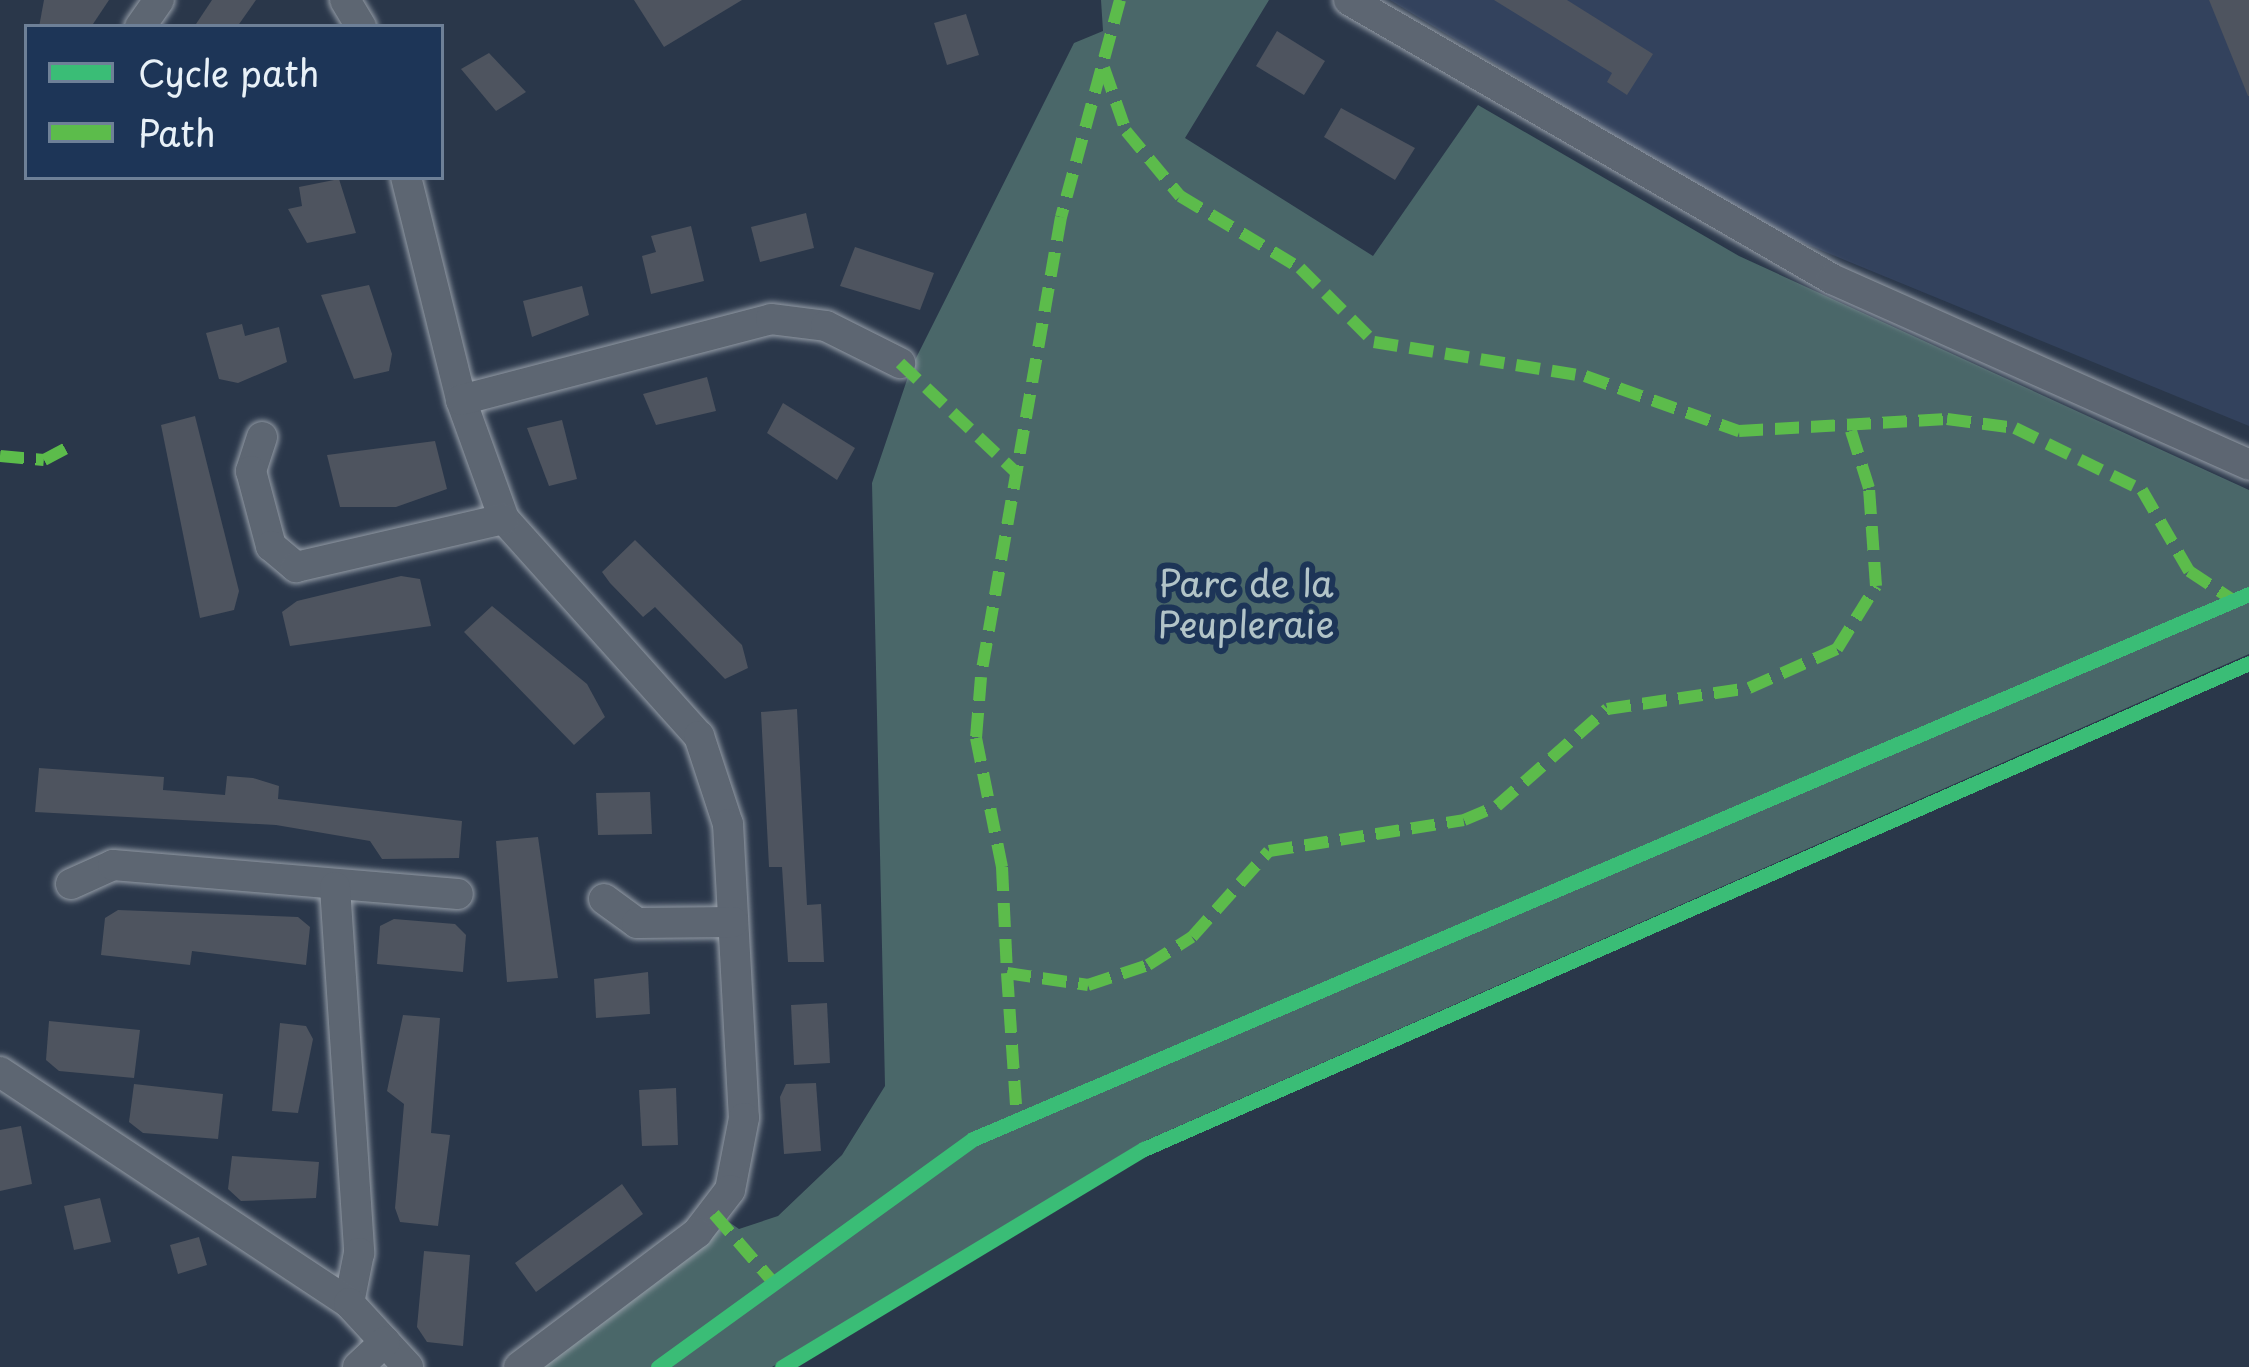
<!DOCTYPE html>
<style>
body{margin:0}
#map{position:relative;width:2249px;height:1367px;overflow:hidden;background:#2a374a;font-family:"Playpen Sans",sans-serif}
div>[style]{position:absolute}
[style*='--x']{left:calc(var(--x)*1px);top:calc(var(--y)*1px);width:calc(var(--w)*1px);rotate:calc(var(--a)*1deg)}
.built>*{inset:0;background:#33425d}
.green>*{inset:0;background:#4a6769}
.building>*{inset:0;background:#4e545f}
.roads{filter:drop-shadow(0 0 3px #959da7) drop-shadow(0 0 3px #959da7)}
.minor>*{height:30px;margin:-15px;padding:0 15px;transform-origin:15px;border-radius:15px;background:#5d6672}
.quiet>*{height:12px;margin-top:-6px;transform-origin:0;background:repeating-linear-gradient(90deg,#5cbc4b 0 24px,transparent 0 36px)}
.cycleway>*{height:15px;margin:-7.5px;padding:0 7.5px;transform-origin:7.5px;border-radius:7.5px;background:#3abd76}
span{translate:-50% -50%;white-space:nowrap;text-align:center;line-height:1.15;-webkit-text-stroke:12px #1d3557;paint-order:stroke}
.park-label{font-size:36px;color:#b2c4c8}
.legend{position:absolute;left:24px;top:24px;width:420px;height:156px;box-sizing:border-box;background:#1d3557;border:3px solid #6e8097;margin:0;padding:15px 21px;list-style:none;font-size:36px;color:#e8f1f8}
.legend li{display:flex;align-items:center;gap:24px;height:60px}
.legend b{width:60px;border:3px solid #6e8097}
</style>
<div id="map">
<div class="built">
<div style="clip-path:polygon(1390px 0,2249px 0,2249px 426px,1762px 226px)"></div>
</div>
<div class="green">
<div style="clip-path:polygon(1101px 0,1269px 0,1185px 138px,1373px 256px,1478px 105px,1739px 256px,2249px 490px,2249px 654px,1143px 1142px,772px 1367px,543px 1367px,729px 1222px,739px 1229px,778px 1216px,842px 1155px,885px 1086px,872px 483px,911px 368px,1074px 43px,1103px 31px)"></div>
</div>
<div class="building">
<div style="clip-path:polygon(44px 0,109px 0,91px 27px,39px 27px)"></div>
<div style="clip-path:polygon(212px 0,256px 0,237px 27px,194px 27px)"></div>
<div style="clip-path:polygon(634px 0,742px 0,664px 47px)"></div>
<div style="clip-path:polygon(1494px 0,1567px 0,1653px 54px,1627px 95px,1607px 82px,1612px 73px)"></div>
<div style="clip-path:polygon(2209px 0,2249px 0,2249px 96px,2248px 96px)"></div>
<div style="clip-path:polygon(966px 14px,979px 55px,947px 65px,934px 23px)"></div>
<div style="clip-path:polygon(1277px 31px,1325px 61px,1304px 95px,1256px 66px)"></div>
<div style="clip-path:polygon(489px 53px,526px 92px,496px 111px,461px 69px)"></div>
<div style="clip-path:polygon(1341px 108px,1415px 148px,1395px 180px,1324px 137px)"></div>
<div style="clip-path:polygon(339px 179px,356px 233px,307px 243px,288px 209px,302px 206px,299px 187px)"></div>
<div style="clip-path:polygon(806px 213px,814px 248px,760px 262px,751px 227px)"></div>
<div style="clip-path:polygon(691px 226px,704px 281px,651px 294px,642px 256px,656px 252px,651px 236px)"></div>
<div style="clip-path:polygon(855px 247px,934px 273px,920px 310px,840px 286px)"></div>
<div style="clip-path:polygon(369px 285px,392px 354px,389px 371px,354px 379px,321px 295px)"></div>
<div style="clip-path:polygon(582px 286px,589px 315px,532px 337px,523px 301px)"></div>
<div style="clip-path:polygon(242px 324px,245px 336px,279px 327px,287px 362px,238px 383px,219px 379px,206px 333px)"></div>
<div style="clip-path:polygon(707px 377px,716px 411px,656px 425px,643px 394px)"></div>
<div style="clip-path:polygon(783px 403px,855px 448px,837px 480px,767px 433px)"></div>
<div style="clip-path:polygon(195px 416px,239px 591px,234px 610px,200px 618px,161px 425px)"></div>
<div style="clip-path:polygon(562px 420px,577px 479px,549px 486px,527px 428px)"></div>
<div style="clip-path:polygon(435px 441px,447px 489px,396px 507px,340px 507px,327px 455px)"></div>
<div style="clip-path:polygon(635px 540px,742px 645px,748px 668px,725px 679px,655px 607px,643px 617px,610px 583px,602px 572px)"></div>
<div style="clip-path:polygon(401px 576px,420px 579px,431px 626px,290px 646px,282px 612px,297px 601px)"></div>
<div style="clip-path:polygon(492px 606px,587px 684px,605px 717px,574px 745px,464px 632px)"></div>
<div style="clip-path:polygon(797px 709px,807px 905px,821px 904px,824px 962px,788px 962px,782px 867px,769px 867px,761px 712px)"></div>
<div style="clip-path:polygon(39px 768px,164px 777px,163px 790px,225px 795px,227px 776px,253px 778px,279px 786px,278px 799px,462px 821px,459px 858px,382px 859px,370px 841px,276px 825px,35px 812px)"></div>
<div style="clip-path:polygon(650px 792px,652px 834px,598px 835px,596px 793px)"></div>
<div style="clip-path:polygon(538px 837px,558px 978px,507px 982px,496px 841px)"></div>
<div style="clip-path:polygon(118px 910px,298px 917px,310px 927px,306px 965px,192px 951px,190px 965px,101px 955px,105px 918px)"></div>
<div style="clip-path:polygon(394px 919px,455px 924px,466px 935px,463px 972px,377px 964px,380px 926px)"></div>
<div style="clip-path:polygon(648px 972px,650px 1014px,596px 1018px,594px 979px)"></div>
<div style="clip-path:polygon(827px 1003px,830px 1063px,794px 1065px,791px 1005px)"></div>
<div style="clip-path:polygon(403px 1015px,440px 1018px,431px 1133px,450px 1135px,438px 1226px,400px 1222px,395px 1208px,404px 1104px,387px 1091px)"></div>
<div style="clip-path:polygon(49px 1021px,140px 1030px,134px 1078px,59px 1071px,46px 1060px)"></div>
<div style="clip-path:polygon(280px 1023px,306px 1026px,313px 1039px,298px 1113px,272px 1111px)"></div>
<div style="clip-path:polygon(816px 1083px,821px 1151px,784px 1154px,780px 1097px,786px 1084px)"></div>
<div style="clip-path:polygon(134px 1084px,223px 1094px,218px 1139px,143px 1133px,129px 1122px)"></div>
<div style="clip-path:polygon(676px 1088px,678px 1145px,642px 1146px,639px 1090px)"></div>
<div style="clip-path:polygon(21px 1126px,32px 1184px,0 1191px,0 1130px)"></div>
<div style="clip-path:polygon(232px 1156px,319px 1162px,316px 1198px,241px 1201px,228px 1189px)"></div>
<div style="clip-path:polygon(622px 1184px,643px 1214px,536px 1292px,515px 1263px)"></div>
<div style="clip-path:polygon(100px 1198px,111px 1242px,74px 1250px,64px 1206px)"></div>
<div style="clip-path:polygon(199px 1237px,207px 1265px,178px 1274px,170px 1245px)"></div>
<div style="clip-path:polygon(424px 1251px,470px 1255px,463px 1346px,427px 1342px,417px 1327px)"></div>
</div>
<div class="roads">
<div class="minor">
<div style="--x:345;--y:0;--w:31;--a:59"></div>
<div style="--x:1349;--y:0;--w:558;--a:30.01"></div>
<div style="--x:1832;--y:279;--w:457;--a:24"></div>
<div style="--x:140;--y:27;--w:33;--a:-55"></div>
<div style="--x:406;--y:177;--w:230;--a:76.1"></div>
<div style="--x:461;--y:400;--w:127;--a:70.1"></div>
<div style="--x:504;--y:519;--w:292;--a:48.1"></div>
<div style="--x:699;--y:736;--w:93;--a:71.8"></div>
<div style="--x:728;--y:824;--w:294;--a:86.9"></div>
<div style="--x:744;--y:1118;--w:73;--a:101"></div>
<div style="--x:730;--y:1190;--w:54;--a:127.5"></div>
<div style="--x:697;--y:1233;--w:223;--a:143"></div>
<div style="--x:461;--y:400;--w:320;--a:-14.6"></div>
<div style="--x:771;--y:319;--w:55;--a:7.3"></div>
<div style="--x:826;--y:326;--w:83;--a:26.6"></div>
<div style="--x:262;--y:437;--w:36;--a:108"></div>
<div style="--x:251;--y:471;--w:78;--a:75.1"></div>
<div style="--x:271;--y:546;--w:33;--a:40"></div>
<div style="--x:296;--y:567;--w:213;--a:-13"></div>
<div style="--x:71;--y:884;--w:46;--a:-24.3"></div>
<div style="--x:113;--y:865;--w:346;--a:4.8"></div>
<div style="--x:335;--y:887;--w:367;--a:86.2"></div>
<div style="--x:359;--y:1253;--w:51;--a:101.3"></div>
<div style="--x:604;--y:899;--w:41;--a:36"></div>
<div style="--x:637;--y:923;--w:96;--a:-0.6"></div>
<div style="--x:0;--y:1072;--w:419;--a:33.5"></div>
<div style="--x:349;--y:1303;--w:87;--a:47.3"></div>
<div style="--x:358;--y:1367;--w:37;--a:-43"></div>
</div>
</div>
<div class="quiet">
<div style="--x:1120;--y:0;--w:225;--a:105.2"></div>
<div style="--x:1061;--y:217;--w:467;--a:99.9"></div>
<div style="--x:981;--y:677;--w:61;--a:94.7"></div>
<div style="--x:976;--y:738;--w:132;--a:78.6"></div>
<div style="--x:1002;--y:867;--w:106;--a:87.3"></div>
<div style="--x:1007;--y:973;--w:82;--a:8.4"></div>
<div style="--x:1088;--y:985;--w:63;--a:-18.4"></div>
<div style="--x:1148;--y:965;--w:52;--a:-32.5"></div>
<div style="--x:1192;--y:937;--w:115;--a:-48.2"></div>
<div style="--x:1269;--y:851;--w:197;--a:-9"></div>
<div style="--x:1464;--y:820;--w:36;--a:-23"></div>
<div style="--x:1497;--y:806;--w:147;--a:-41.4"></div>
<div style="--x:1607;--y:709;--w:144;--a:-8.4"></div>
<div style="--x:1749;--y:688;--w:96;--a:-23.9"></div>
<div style="--x:1837;--y:649;--w:74;--a:-58.2"></div>
<div style="--x:1876;--y:586;--w:98;--a:-94.1"></div>
<div style="--x:1869;--y:488;--w:60;--a:-107.5"></div>
<div style="--x:1104;--y:68;--w:67;--a:70.8"></div>
<div style="--x:1126;--y:131;--w:85;--a:50.3"></div>
<div style="--x:1180;--y:196;--w:140;--a:31"></div>
<div style="--x:1300;--y:268;--w:105;--a:45"></div>
<div style="--x:1374;--y:342;--w:214;--a:9.2"></div>
<div style="--x:1585;--y:376;--w:164;--a:19.7"></div>
<div style="--x:1739;--y:431;--w:208;--a:-3.3"></div>
<div style="--x:1947;--y:419;--w:69;--a:7.5"></div>
<div style="--x:2015;--y:428;--w:141;--a:26"></div>
<div style="--x:2142;--y:490;--w:94;--a:59.9"></div>
<div style="--x:2189;--y:571;--w:53;--a:33.4"></div>
<div style="--x:900;--y:363;--w:163;--a:43.3"></div>
<div style="--x:0;--y:456;--w:44;--a:5.2"></div>
<div style="--x:44;--y:460;--w:24;--a:-28"></div>
<div style="--x:1007;--y:973;--w:146;--a:86.1"></div>
<div style="--x:714;--y:1214;--w:89;--a:49.1"></div>
</div>
<div class="cycleway">
<div style="--x:658;--y:1367;--w:389;--a:-35.9"></div>
<div style="--x:973;--y:1139;--w:1388;--a:-23.13"></div>
<div style="--x:782;--y:1367;--w:423;--a:-31.1"></div>
<div style="--x:1144;--y:1149;--w:1207;--a:-23.74"></div>
</div>
<div class="park-label">
<span style="left:1246px;top:603px">Parc de la<br>Peupleraie</span>
</div>
<ul class="legend">
<li><b style="height:15px;background:#3abd76"></b>Cycle path</li>
<li><b style="height:15px;background:#5cbc4b"></b>Path</li>
</ul>
</div>
